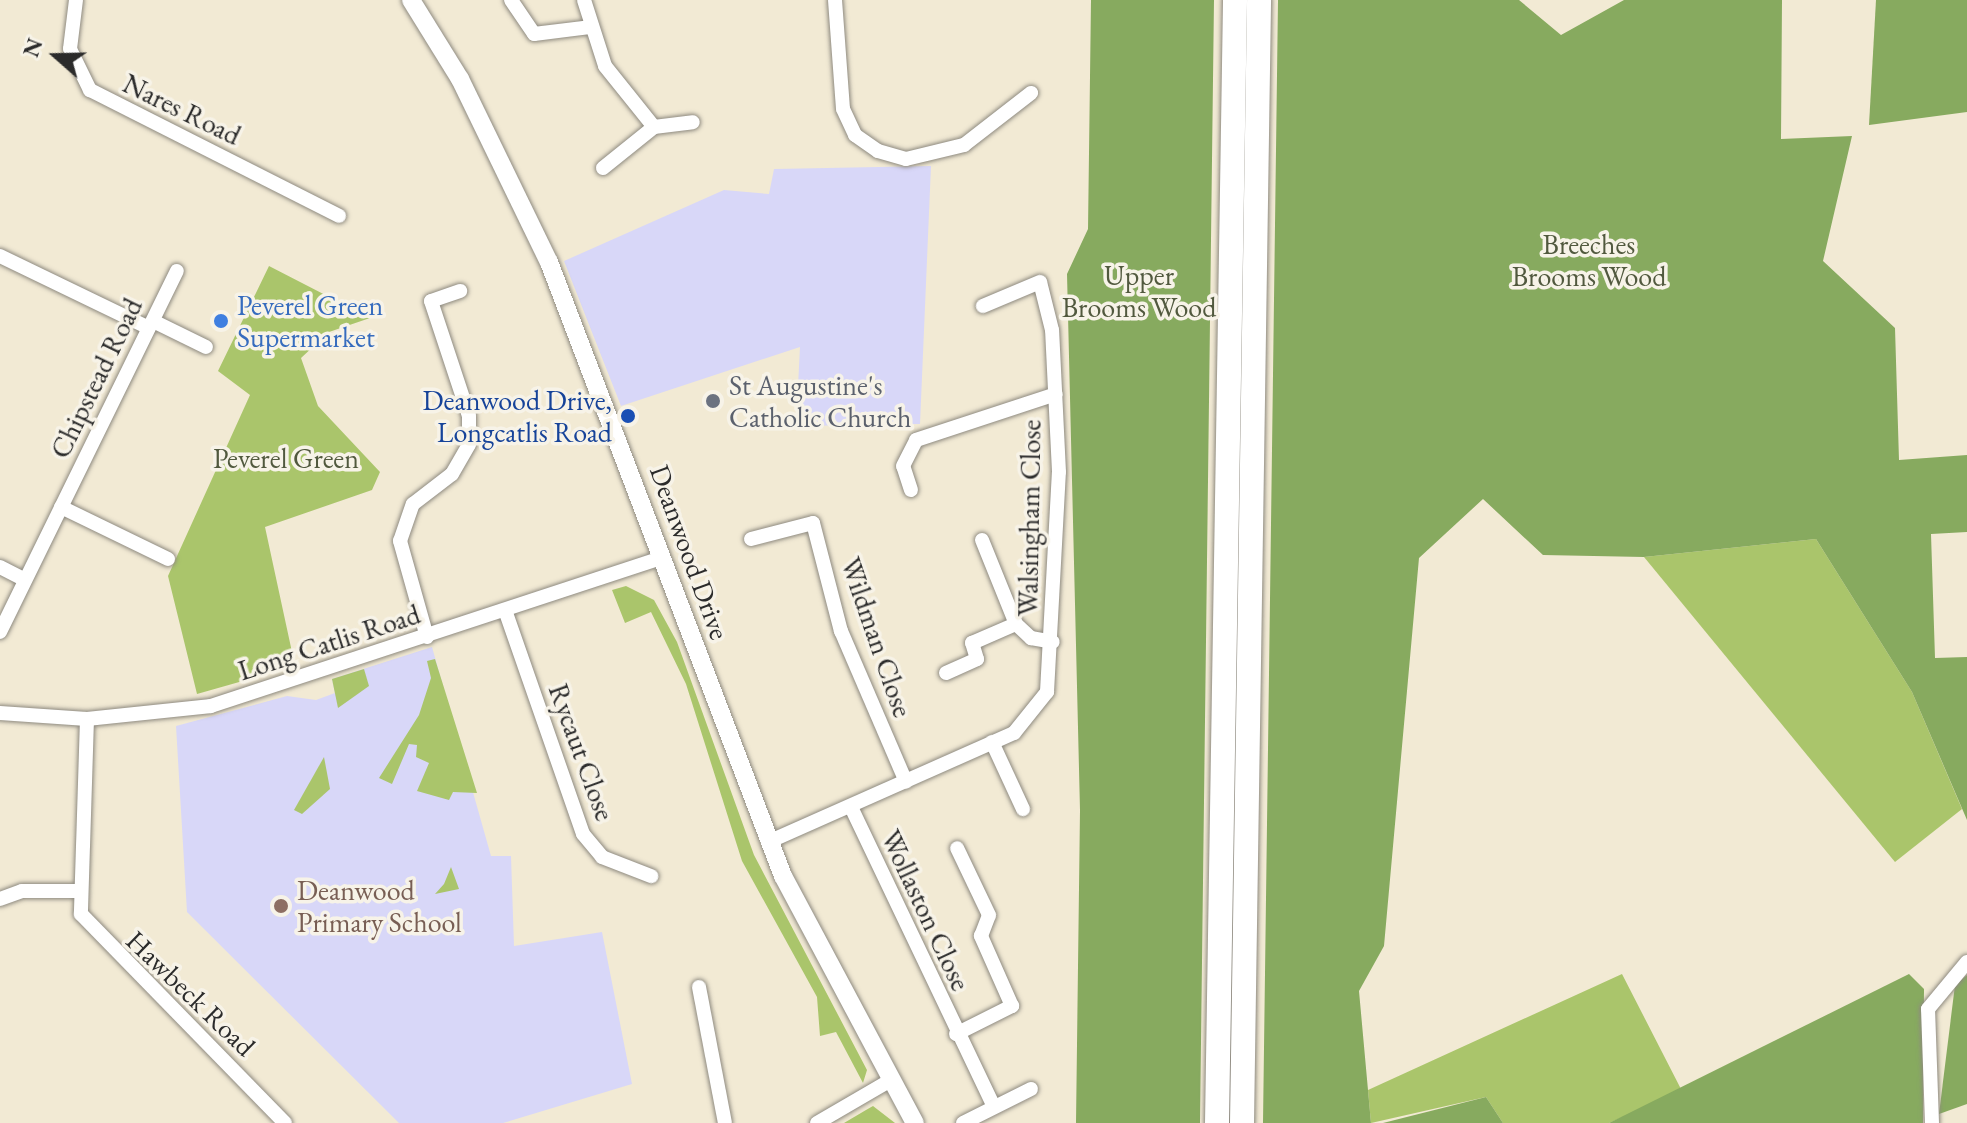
<!DOCTYPE html>
<style>
body{margin:0}
#map{position:relative;width:1967px;height:1123px;overflow:hidden;background:#f2ead4;font-family:"EB Garamond",serif}
div>[style]{position:absolute}
[style*='--x']{left:calc(var(--x)*1px);top:calc(var(--y)*1px);width:calc(var(--w)*1px);rotate:calc(var(--a)*1deg)}
.built>*{inset:0;background:#d8d7f8}
.green>*{inset:0;background:#aac56b}
.forest>*{inset:0;background:#87aa5f}
.roads{filter:drop-shadow(0 0 2px #8e8a80) drop-shadow(0 0 2px #8e8a80)}
.street>*{height:14px;margin:-7px;padding:0 7px;transform-origin:7px;border-radius:7px;background:#fff}
.secondary>*{height:18px;margin:-9px;padding:0 9px;transform-origin:9px;border-radius:9px;background:#fff}
.highway>*{height:24px;margin:-12px;padding:0 12px;transform-origin:12px;border-radius:12px;background:#fff}
.dots>*{width:22px;height:22px;translate:-50% -50%;box-sizing:border-box;border:4px solid #f7f3e8;border-radius:50%}
span{translate:-50% -50%;white-space:nowrap;text-align:center;line-height:1.15;-webkit-text-stroke:7px #f7f3e8;paint-order:stroke}
.street-label{font-size:28px;color:#2b2b2b}
.park-label{font-size:28px;color:#51593e}
.shop-label{font-size:28px;color:#366cbe}
.left{translate:0 -50%;text-align:left}
.worship-label{font-size:28px;color:#5b616d}
.transit-label{font-size:28px;color:#164399}
.right{translate:-100% -50%;text-align:right}
.education-label{font-size:28px;color:#785e54}
.north{position:absolute;left:16px;top:16px;width:80px;height:80px;-webkit-text-stroke:6px #f7f3e8;paint-order:stroke;rotate:290deg;font-size:22px;font-weight:700;line-height:32px;text-align:center;color:#2b2b2b}
.north::after{content:'';display:block;margin:auto;width:28px;height:36px;background:#2b2b2b;clip-path:polygon(50% 0,100% 100%,50% 72%,0 100%)}
</style>
<div id="map">
<div class="built">
<div style="clip-path:polygon(931px 166px,920px 424px,796px 426px,800px 347px,621px 406px,564px 261px,724px 190px,769px 194px,774px 169px)"></div>
<div style="clip-path:polygon(432px 647px,491px 856px,511px 856px,514px 946px,602px 932px,632px 1084px,503px 1123px,399px 1123px,187px 912px,176px 726px,287px 696px,316px 700px,335px 693px,332px 679px)"></div>
</div>
<div class="green">
<div style="clip-path:polygon(269px 266px,370px 318px,329px 332px,301px 358px,318px 406px,380px 472px,372px 490px,265px 527px,295px 666px,197px 694px,168px 576px,250px 395px,218px 371px)"></div>
<div style="clip-path:polygon(1816px 539px,1912px 692px,1962px 809px,1895px 862px,1644px 557px)"></div>
<div style="clip-path:polygon(626px 586px,654px 600px,677px 642px,754px 855px,867px 1070px,863px 1083px,836px 1032px,820px 1036px,817px 997px,742px 861px,686px 684px,651px 612px,625px 623px,612px 590px)"></div>
<div style="clip-path:polygon(435px 659px,477px 793px,453px 792px,449px 800px,417px 791px,429px 763px,416px 757px,417px 745px,409px 744px,392px 784px,379px 778px,419px 715px,431px 678px,427px 661px)"></div>
<div style="clip-path:polygon(364px 669px,369px 686px,338px 708px,332px 679px)"></div>
<div style="clip-path:polygon(324px 757px,330px 789px,302px 814px,294px 810px)"></div>
<div style="clip-path:polygon(451px 867px,459px 889px,435px 894px,444px 884px)"></div>
<div style="clip-path:polygon(1622px 974px,1682px 1091px,1609px 1123px,1503px 1123px,1486px 1097px,1371px 1123px,1368px 1090px)"></div>
<div style="clip-path:polygon(873px 1106px,895px 1123px,844px 1123px,866px 1110px)"></div>
</div>
<div class="forest">
<div style="clip-path:polygon(1091px 0,1214px 0,1200px 1123px,1076px 1123px,1080px 810px,1067px 274px,1088px 229px)"></div>
<div style="clip-path:polygon(1278px 0,1519px 0,1561px 35px,1624px 0,1782px 0,1781px 139px,1852px 136px,1823px 261px,1895px 328px,1899px 460px,1967px 455px,1967px 532px,1931px 534px,1935px 658px,1967px 657px,1967px 820px,1912px 692px,1816px 539px,1644px 557px,1543px 555px,1483px 499px,1419px 558px,1384px 946px,1359px 991px,1371px 1123px,1263px 1123px)"></div>
<div style="clip-path:polygon(1876px 0,1967px 0,1967px 112px,1869px 125px)"></div>
<div style="clip-path:polygon(1909px 974px,1924px 989px,1923px 1123px,1609px 1123px)"></div>
<div style="clip-path:polygon(1967px 975px,1967px 1104px,1939px 1114px,1955px 985px)"></div>
<div style="clip-path:polygon(1486px 1097px,1503px 1123px,1383px 1123px)"></div>
</div>
<div class="roads">
<div class="street">
<div style="--x:76;--y:0;--w:49;--a:97"></div>
<div style="--x:70;--y:49;--w:46;--a:64"></div>
<div style="--x:90;--y:90;--w:279;--a:26.8"></div>
<div style="--x:511;--y:0;--w:41;--a:55.9"></div>
<div style="--x:534;--y:34;--w:56;--a:-7.1"></div>
<div style="--x:584;--y:0;--w:69;--a:72.3"></div>
<div style="--x:605;--y:66;--w:78;--a:51.2"></div>
<div style="--x:835;--y:0;--w:109;--a:85.8"></div>
<div style="--x:843;--y:109;--w:29;--a:65"></div>
<div style="--x:855;--y:135;--w:28;--a:35"></div>
<div style="--x:878;--y:151;--w:29;--a:16"></div>
<div style="--x:906;--y:159;--w:60;--a:-13.6"></div>
<div style="--x:964;--y:145;--w:85;--a:-37.8"></div>
<div style="--x:603;--y:168;--w:65;--a:-38.8"></div>
<div style="--x:654;--y:127;--w:39;--a:-7"></div>
<div style="--x:0;--y:256;--w:165;--a:25.8"></div>
<div style="--x:153;--y:321;--w:59;--a:26.1"></div>
<div style="--x:911;--y:490;--w:25;--a:-108"></div>
<div style="--x:903;--y:466;--w:29;--a:-63"></div>
<div style="--x:916;--y:440;--w:147;--a:-18.2"></div>
<div style="--x:61;--y:507;--w:119;--a:25.9"></div>
<div style="--x:751;--y:539;--w:64;--a:-14.5"></div>
<div style="--x:813;--y:523;--w:112;--a:75.5"></div>
<div style="--x:841;--y:631;--w:164;--a:66.7"></div>
<div style="--x:982;--y:540;--w:91;--a:68"></div>
<div style="--x:1016;--y:624;--w:21;--a:43"></div>
<div style="--x:1031;--y:638;--w:22;--a:10"></div>
<div style="--x:0;--y:567;--w:28;--a:27"></div>
<div style="--x:505;--y:610;--w:237;--a:70.8"></div>
<div style="--x:583;--y:834;--w:30;--a:50"></div>
<div style="--x:602;--y:857;--w:53;--a:21.2"></div>
<div style="--x:0;--y:632;--w:402;--a:-63.9"></div>
<div style="--x:427;--y:637;--w:100;--a:-105.7"></div>
<div style="--x:400;--y:541;--w:39;--a:-71"></div>
<div style="--x:413;--y:504;--w:49;--a:-37.6"></div>
<div style="--x:452;--y:474;--w:34;--a:-60"></div>
<div style="--x:469;--y:444;--w:28;--a:-90"></div>
<div style="--x:469;--y:416;--w:121;--a:-108.3"></div>
<div style="--x:431;--y:301;--w:31;--a:-19"></div>
<div style="--x:946;--y:673;--w:34;--a:-24"></div>
<div style="--x:977;--y:659;--w:17;--a:-107"></div>
<div style="--x:972;--y:643;--w:48;--a:-23.4"></div>
<div style="--x:0;--y:713;--w:87;--a:3.9"></div>
<div style="--x:87;--y:719;--w:125;--a:-6"></div>
<div style="--x:211;--y:706;--w:476;--a:-18.2"></div>
<div style="--x:87;--y:719;--w:195;--a:91.8"></div>
<div style="--x:81;--y:914;--w:292;--a:45.7"></div>
<div style="--x:992;--y:742;--w:74;--a:65.2"></div>
<div style="--x:851;--y:807;--w:332;--a:64.5"></div>
<div style="--x:768;--y:842;--w:269;--a:-23.9"></div>
<div style="--x:1014;--y:733;--w:53;--a:-51.2"></div>
<div style="--x:1047;--y:692;--w:220;--a:-86.9"></div>
<div style="--x:1059;--y:472;--w:142;--a:-92.8"></div>
<div style="--x:1052;--y:330;--w:49;--a:-104"></div>
<div style="--x:1040;--y:282;--w:62;--a:157.2"></div>
<div style="--x:0;--y:899;--w:23;--a:-20"></div>
<div style="--x:22;--y:891;--w:55;--a:0"></div>
<div style="--x:699;--y:987;--w:138;--a:79.2"></div>
<div style="--x:956;--y:1034;--w:63;--a:-26.6"></div>
<div style="--x:1012;--y:1006;--w:77;--a:-113.9"></div>
<div style="--x:981;--y:936;--w:22;--a:-69"></div>
<div style="--x:989;--y:915;--w:74;--a:-115.5"></div>
<div style="--x:817;--y:1123;--w:86;--a:-30.2"></div>
<div style="--x:963;--y:1123;--w:76;--a:-26.6"></div>
<div style="--x:1932;--y:1123;--w:114;--a:-92"></div>
<div style="--x:1928;--y:1009;--w:61;--a:-50.3"></div>
</div>
<div class="secondary">
<div style="--x:411;--y:0;--w:93;--a:58.2"></div>
<div style="--x:460;--y:79;--w:203;--a:64.1"></div>
<div style="--x:549;--y:262;--w:657;--a:69.14"></div>
<div style="--x:783;--y:876;--w:280;--a:61.9"></div>
</div>
<div class="highway">
<div style="--x:1217;--y:1123;--w:1123;--a:-89.08"></div>
<div style="--x:1242;--y:1123;--w:1123;--a:-89.13"></div>
</div>
</div>
<div class="dots">
<div style="left:221px;top:321px;background:#3f7fe0"></div>
<div style="left:713px;top:401px;background:#6b7280"></div>
<div style="left:628px;top:416px;background:#1a4fb4"></div>
<div style="left:281px;top:906px;background:#8d6e63"></div>
</div>
<div class="street-label">
<span style="left:182px;top:109px;rotate:26deg">Nares Road</span>
<span style="left:96px;top:378px;rotate:-64deg">Chipstead Road</span>
<span style="left:1029px;top:518px;rotate:-89deg">Walsingham Close</span>
<span style="left:690px;top:552px;rotate:70deg">Deanwood Drive</span>
<span style="left:877px;top:637px;rotate:71deg">Wildman Close</span>
<span style="left:329px;top:642px;rotate:-18deg">Long Catlis Road</span>
<span style="left:582px;top:752px;rotate:70deg">Rycaut Close</span>
<span style="left:926px;top:910px;rotate:65deg">Wollaston Close</span>
<span style="left:191px;top:993px;rotate:44deg">Hawbeck Road</span>
</div>
<div class="park-label">
<span style="left:1589px;top:260px">Breeches<br>Brooms Wood</span>
<span style="left:1139px;top:291px">Upper<br>Brooms Wood</span>
<span style="left:286px;top:458px">Peverel Green</span>
</div>
<div class="shop-label">
<span class="left" style="left:237px;top:321px">Peverel Green<br>Supermarket</span>
</div>
<div class="worship-label">
<span class="left" style="left:729px;top:401px">St Augustine's<br>Catholic Church</span>
</div>
<div class="transit-label">
<span class="right" style="left:612px;top:416px">Deanwood Drive,<br>Longcatlis Road</span>
</div>
<div class="education-label">
<span class="left" style="left:297px;top:906px">Deanwood<br>Primary School</span>
</div>
<div class="north">N</div>
</div>
